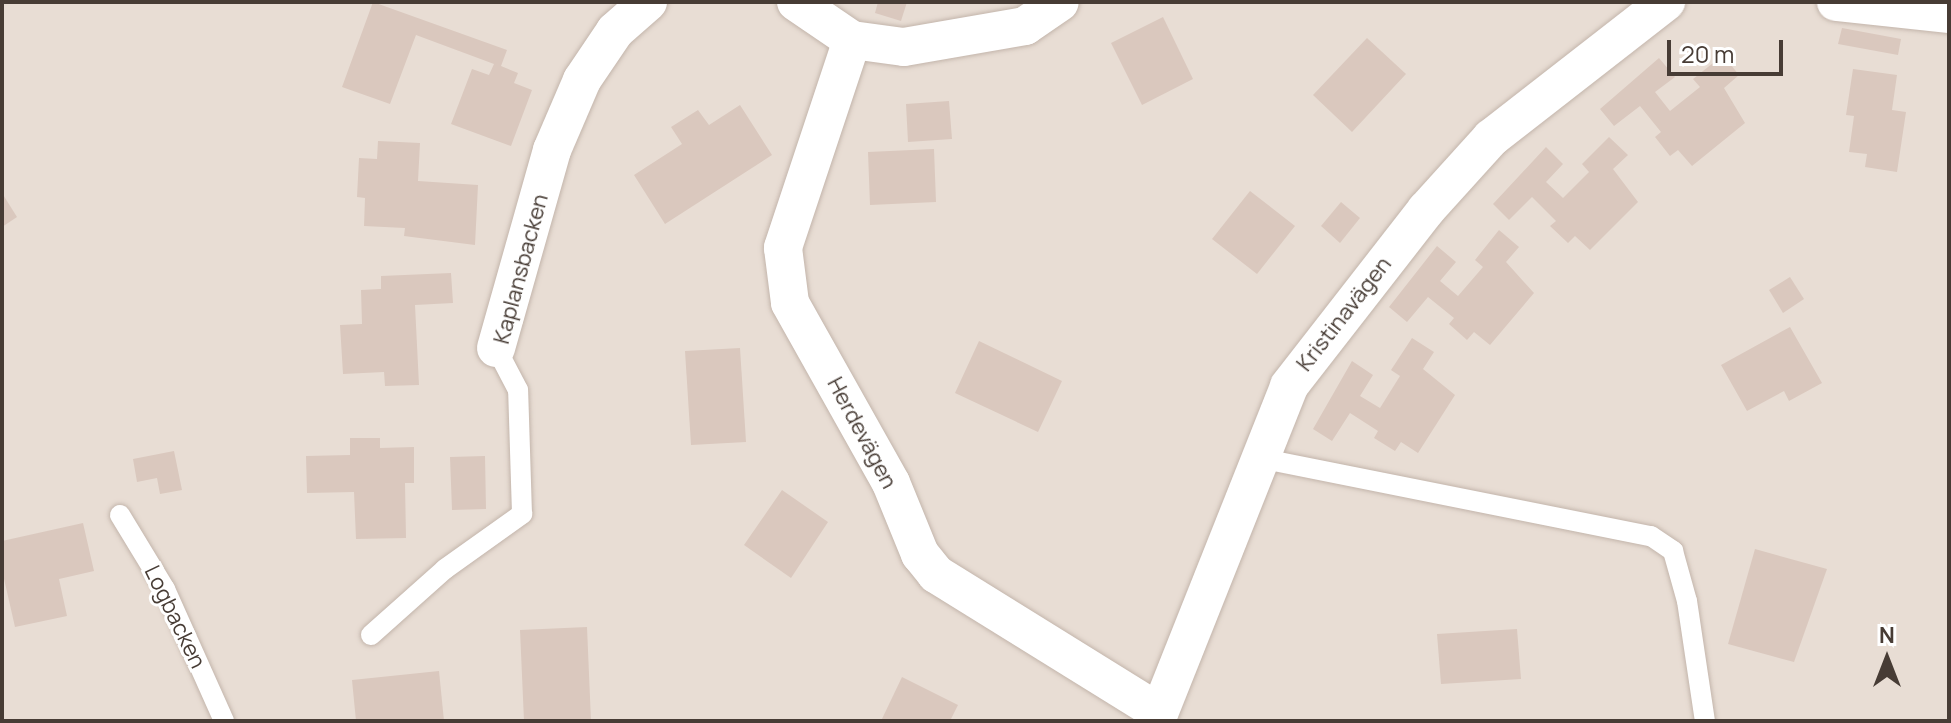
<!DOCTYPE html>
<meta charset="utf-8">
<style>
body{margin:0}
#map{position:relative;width:1951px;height:723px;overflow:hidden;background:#f4ede6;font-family:Manrope,sans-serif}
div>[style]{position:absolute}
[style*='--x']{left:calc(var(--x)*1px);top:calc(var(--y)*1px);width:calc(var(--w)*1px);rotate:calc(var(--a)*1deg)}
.residential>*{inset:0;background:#e8ddd4}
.building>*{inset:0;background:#dac8be}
.roads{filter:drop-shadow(0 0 2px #c3b5ab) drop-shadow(0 0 2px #c3b5ab)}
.lane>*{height:20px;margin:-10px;padding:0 10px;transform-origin:10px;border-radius:10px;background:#fff}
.street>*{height:38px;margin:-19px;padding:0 19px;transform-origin:19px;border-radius:19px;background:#fff}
span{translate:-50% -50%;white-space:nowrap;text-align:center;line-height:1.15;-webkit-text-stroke:6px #fff;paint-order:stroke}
.street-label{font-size:22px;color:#473c35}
.frame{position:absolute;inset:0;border:4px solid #473c35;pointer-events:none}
.north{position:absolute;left:1847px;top:619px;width:80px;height:80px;-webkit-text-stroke:6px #fff;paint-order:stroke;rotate:0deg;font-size:22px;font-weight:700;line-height:32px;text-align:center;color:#473c35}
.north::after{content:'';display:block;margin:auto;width:28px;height:36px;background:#473c35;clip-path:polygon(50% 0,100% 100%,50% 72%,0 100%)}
.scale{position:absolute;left:1667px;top:40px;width:116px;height:36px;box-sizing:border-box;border:4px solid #473c35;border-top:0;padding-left:10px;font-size:24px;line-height:28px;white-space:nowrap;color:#473c35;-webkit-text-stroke:6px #fff;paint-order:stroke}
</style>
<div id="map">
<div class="residential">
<div style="clip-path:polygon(2px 2px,1949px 2px,1949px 721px,2px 721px)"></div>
</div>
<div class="building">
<div style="clip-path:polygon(373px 2px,507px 50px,501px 66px,518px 73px,514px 83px,532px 90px,511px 146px,451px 124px,472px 69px,489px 75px,494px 64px,416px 35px,390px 104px,342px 87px)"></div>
<div style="clip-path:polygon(878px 2px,907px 2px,901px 21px,875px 13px)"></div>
<div style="clip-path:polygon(1163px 17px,1193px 79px,1142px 105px,1111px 43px)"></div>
<div style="clip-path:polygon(1842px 28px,1901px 39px,1898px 55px,1838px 44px)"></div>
<div style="clip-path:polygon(1367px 38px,1406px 74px,1352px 132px,1313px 95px)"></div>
<div style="clip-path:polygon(1723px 55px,1739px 75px,1724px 88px,1745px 123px,1692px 166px,1678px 150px,1670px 156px,1655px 137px,1661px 132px,1640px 106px,1614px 126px,1600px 109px,1659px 58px,1675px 77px,1655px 92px,1670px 111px,1700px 87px,1693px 79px)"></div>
<div style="clip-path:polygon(1853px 69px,1897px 75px,1892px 110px,1906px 112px,1897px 172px,1865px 167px,1867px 154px,1849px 152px,1854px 116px,1846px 115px)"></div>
<div style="clip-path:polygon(949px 101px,952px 139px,908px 142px,906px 104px)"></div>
<div style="clip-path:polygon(740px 105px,772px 155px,665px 224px,634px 175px,682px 144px,671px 127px,698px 110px,709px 125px)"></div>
<div style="clip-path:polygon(1609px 137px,1628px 155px,1613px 169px,1638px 202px,1590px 250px,1575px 236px,1568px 243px,1550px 226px,1556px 221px,1532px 197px,1509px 220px,1493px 204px,1546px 147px,1563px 164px,1546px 182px,1563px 198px,1589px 172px,1582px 164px)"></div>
<div style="clip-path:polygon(378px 141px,420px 143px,418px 181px,478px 185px,475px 245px,404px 236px,405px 228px,364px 226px,365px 198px,357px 197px,359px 158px,377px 159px)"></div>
<div style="clip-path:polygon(934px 149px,936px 202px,870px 205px,868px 152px)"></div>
<div style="clip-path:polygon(1250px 191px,1295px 226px,1257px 274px,1212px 239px)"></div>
<div style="clip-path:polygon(2px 193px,17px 217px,2px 227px)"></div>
<div style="clip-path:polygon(1341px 202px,1360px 218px,1340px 243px,1321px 226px)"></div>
<div style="clip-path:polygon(1499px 230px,1519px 247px,1506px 262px,1534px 293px,1490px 345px,1474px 332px,1467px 340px,1449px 324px,1454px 318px,1428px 297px,1407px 322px,1389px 307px,1437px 246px,1456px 262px,1440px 281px,1458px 296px,1483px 267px,1475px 260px)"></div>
<div style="clip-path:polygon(451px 273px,453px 303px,415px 305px,419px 385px,385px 386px,384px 372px,343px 374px,340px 325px,362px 324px,361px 290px,381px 289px,381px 276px)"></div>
<div style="clip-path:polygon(1790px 277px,1804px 299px,1783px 313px,1769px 290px)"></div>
<div style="clip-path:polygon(1790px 327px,1822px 383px,1789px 401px,1784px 391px,1747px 411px,1721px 365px)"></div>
<div style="clip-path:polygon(1412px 338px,1434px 352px,1423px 369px,1455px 395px,1418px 453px,1401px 442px,1395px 451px,1374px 438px,1378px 431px,1350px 413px,1332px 441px,1313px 429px,1352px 361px,1373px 375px,1360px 396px,1380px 408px,1400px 376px,1391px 370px)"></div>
<div style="clip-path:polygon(979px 341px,1062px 381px,1038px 432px,955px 393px)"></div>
<div style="clip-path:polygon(740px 348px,746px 442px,691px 445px,685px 351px)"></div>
<div style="clip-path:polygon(350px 438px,380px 438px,380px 448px,414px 447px,414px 483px,405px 483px,406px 538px,356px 539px,354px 492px,307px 493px,306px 456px,350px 455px)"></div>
<div style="clip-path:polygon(174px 451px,182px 490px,160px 494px,157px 478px,137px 482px,133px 459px)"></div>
<div style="clip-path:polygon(485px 456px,486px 509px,452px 510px,450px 457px)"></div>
<div style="clip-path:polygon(782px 490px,828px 522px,791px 578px,744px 545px)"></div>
<div style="clip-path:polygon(83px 523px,94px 571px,59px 579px,67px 616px,15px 627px,2px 570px,2px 541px)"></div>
<div style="clip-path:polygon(1755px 549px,1827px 569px,1794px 662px,1728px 644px)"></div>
<div style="clip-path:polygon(587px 627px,591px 721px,524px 721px,520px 630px)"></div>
<div style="clip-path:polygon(1517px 629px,1521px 679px,1441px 684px,1437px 634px)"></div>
<div style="clip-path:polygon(439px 671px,444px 721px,356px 721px,352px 680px)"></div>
<div style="clip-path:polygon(902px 677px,958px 705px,950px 721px,881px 721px)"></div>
</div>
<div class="roads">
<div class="lane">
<div style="--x:1259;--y:458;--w:400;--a:11.3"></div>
<div style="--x:1651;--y:536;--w:27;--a:34"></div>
<div style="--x:1673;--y:551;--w:52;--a:74.4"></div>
<div style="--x:1687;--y:601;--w:121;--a:81.5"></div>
<div style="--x:120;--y:515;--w:87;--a:58.7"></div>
<div style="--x:165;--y:589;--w:145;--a:65.9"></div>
<div style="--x:371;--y:635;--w:99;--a:-41.7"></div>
<div style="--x:445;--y:569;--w:95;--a:-35.5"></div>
<div style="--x:522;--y:514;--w:124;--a:-91.8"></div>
<div style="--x:518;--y:390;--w:47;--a:-117.6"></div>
</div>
<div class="street">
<div style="--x:796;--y:2;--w:68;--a:34.2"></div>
<div style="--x:852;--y:40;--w:52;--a:7.7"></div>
<div style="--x:904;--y:47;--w:123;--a:-9.8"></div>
<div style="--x:1025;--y:26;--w:42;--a:-34.4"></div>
<div style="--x:1836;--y:2;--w:114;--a:6.1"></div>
<div style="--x:852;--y:40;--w:219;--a:108.4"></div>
<div style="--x:783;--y:248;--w:55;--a:82.7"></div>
<div style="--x:790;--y:303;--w:206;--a:60.7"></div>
<div style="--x:891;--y:483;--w:77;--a:67.8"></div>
<div style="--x:920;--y:554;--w:26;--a:51"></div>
<div style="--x:936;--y:574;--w:262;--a:31.8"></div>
<div style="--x:496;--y:348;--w:206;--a:-74.2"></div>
<div style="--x:552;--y:150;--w:76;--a:-66.8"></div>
<div style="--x:582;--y:80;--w:59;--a:-56"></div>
<div style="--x:615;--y:31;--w:44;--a:-41.3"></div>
<div style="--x:1156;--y:721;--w:360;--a:-68.3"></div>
<div style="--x:1289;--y:386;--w:223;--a:-52.1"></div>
<div style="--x:1426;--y:210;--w:97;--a:-47.9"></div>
<div style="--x:1491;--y:138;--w:222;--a:-37.9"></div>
</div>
</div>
<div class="street-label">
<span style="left:521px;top:269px;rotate:-75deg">Kaplansbacken</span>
<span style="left:1344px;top:314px;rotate:-52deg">Kristinavägen</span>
<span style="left:862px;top:433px;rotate:62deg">Herdevägen</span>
<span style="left:175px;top:617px;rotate:64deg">Logbacken</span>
</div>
<div class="frame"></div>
<div class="north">N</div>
<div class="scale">20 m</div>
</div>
